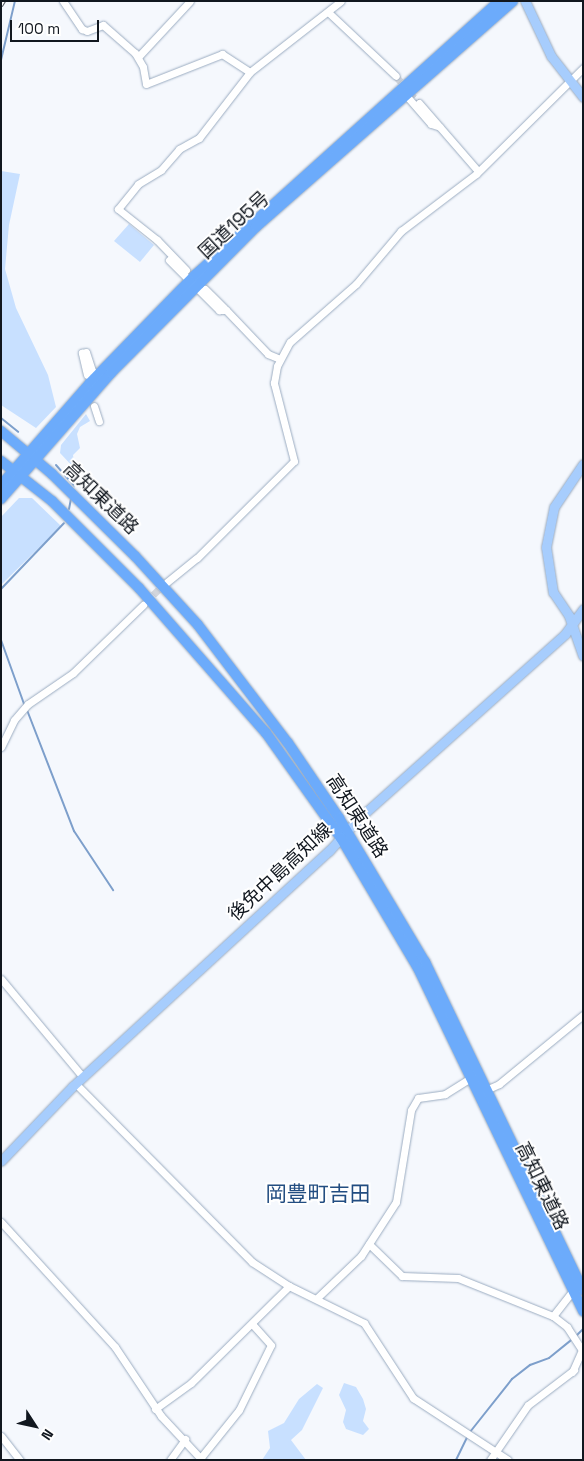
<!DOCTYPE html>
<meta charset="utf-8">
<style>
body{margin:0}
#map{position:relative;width:584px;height:1461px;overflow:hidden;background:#f5f8fd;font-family:"Space Grotesk","Noto Sans JP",sans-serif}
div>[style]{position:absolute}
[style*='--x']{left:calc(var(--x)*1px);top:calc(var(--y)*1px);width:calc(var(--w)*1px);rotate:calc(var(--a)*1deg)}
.green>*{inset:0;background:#c8e0ff}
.stream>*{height:2px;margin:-1px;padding:0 1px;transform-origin:1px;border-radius:1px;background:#7d9fcb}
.minor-tunnel>*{height:7px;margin-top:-3.5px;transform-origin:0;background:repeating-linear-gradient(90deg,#d3d6dc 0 7px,transparent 0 10.5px)}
.roads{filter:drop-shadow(0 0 1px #9bacc1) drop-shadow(0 0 1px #9bacc1)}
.minor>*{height:7px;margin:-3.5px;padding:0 3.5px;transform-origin:3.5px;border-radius:3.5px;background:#fff}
.major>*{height:9px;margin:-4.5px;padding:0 4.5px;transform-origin:4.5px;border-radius:4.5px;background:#a7cdfd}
.highway>*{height:10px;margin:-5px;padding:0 5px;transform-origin:5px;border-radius:5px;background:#6cabfb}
.rail>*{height:4px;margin-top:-2px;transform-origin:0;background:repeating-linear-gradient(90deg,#fff 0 5.5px,#575c64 0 11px);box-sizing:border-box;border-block:1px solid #575c64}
span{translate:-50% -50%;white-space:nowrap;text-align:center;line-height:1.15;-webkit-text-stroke:4px #fff;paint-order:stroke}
.street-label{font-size:19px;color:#11171f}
.quarter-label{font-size:21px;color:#224d81}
.frame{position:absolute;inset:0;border:2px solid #11171f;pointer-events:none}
.north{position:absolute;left:10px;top:1401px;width:50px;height:50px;-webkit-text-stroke:4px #fff;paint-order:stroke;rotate:125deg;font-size:14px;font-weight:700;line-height:20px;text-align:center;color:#11171f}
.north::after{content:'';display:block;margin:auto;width:18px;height:22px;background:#11171f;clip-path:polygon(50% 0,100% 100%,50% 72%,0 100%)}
.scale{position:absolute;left:10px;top:20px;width:89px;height:22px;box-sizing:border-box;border:2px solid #11171f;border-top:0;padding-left:6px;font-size:15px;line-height:18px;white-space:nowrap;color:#11171f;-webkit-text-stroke:4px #fff;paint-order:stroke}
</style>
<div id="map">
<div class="green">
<div style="clip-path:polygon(1px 171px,20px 174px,9px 225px,5px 269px,16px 308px,48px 375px,56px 407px,36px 428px,1px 405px)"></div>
<div style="clip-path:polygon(129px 224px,154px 245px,140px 262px,114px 241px)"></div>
<div style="clip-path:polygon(86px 414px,90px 421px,80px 427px,77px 434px,80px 448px,73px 455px,75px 469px,60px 453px,61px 445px)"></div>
<div style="clip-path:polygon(19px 498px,32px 498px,61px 526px,1px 585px,1px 517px)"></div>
<div style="clip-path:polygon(344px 1383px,356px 1387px,363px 1399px,366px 1409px,363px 1421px,369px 1429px,363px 1435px,346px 1429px,343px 1422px,346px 1410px,339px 1395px)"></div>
<div style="clip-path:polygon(317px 1384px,323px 1388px,302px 1430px,291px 1440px,306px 1460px,262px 1460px,270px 1448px,268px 1431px,284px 1423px,299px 1399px)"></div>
</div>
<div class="stream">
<div style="--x:1;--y:60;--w:61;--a:-76.7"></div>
<div style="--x:1;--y:418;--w:22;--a:39"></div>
<div style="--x:56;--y:465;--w:28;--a:49"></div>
<div style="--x:69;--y:509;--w:10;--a:-79"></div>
<div style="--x:1;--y:589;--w:91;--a:-46.3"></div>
<div style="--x:1;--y:640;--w:68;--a:70.2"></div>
<div style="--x:27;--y:710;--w:130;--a:68.8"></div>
<div style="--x:74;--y:831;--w:71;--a:56.5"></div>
<div style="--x:576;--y:1336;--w:10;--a:-45"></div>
<div style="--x:470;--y:1432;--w:68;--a:-51.6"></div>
<div style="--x:512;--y:1379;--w:23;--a:-38"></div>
<div style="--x:530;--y:1365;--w:20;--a:-20"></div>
<div style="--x:549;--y:1358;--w:28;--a:-39"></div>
<div style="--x:456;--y:1460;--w:25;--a:-64"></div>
</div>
<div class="minor-tunnel">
<div style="--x:396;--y:76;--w:35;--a:50"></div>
<div style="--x:146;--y:602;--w:27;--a:-45"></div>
</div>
<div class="roads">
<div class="minor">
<div style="--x:63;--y:1;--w:34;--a:56"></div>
<div style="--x:82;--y:29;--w:5;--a:22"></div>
<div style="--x:87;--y:31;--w:17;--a:-21"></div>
<div style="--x:103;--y:25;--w:43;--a:41.2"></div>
<div style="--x:135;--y:53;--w:16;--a:60"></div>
<div style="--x:143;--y:67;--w:17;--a:80"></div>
<div style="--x:146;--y:84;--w:82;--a:-21.5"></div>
<div style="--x:222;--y:54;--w:33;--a:33"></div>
<div style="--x:250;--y:72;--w:115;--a:-38"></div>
<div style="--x:328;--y:12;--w:93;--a:43.3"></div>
<div style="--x:138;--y:57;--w:76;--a:-47.1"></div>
<div style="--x:404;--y:93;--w:41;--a:48.9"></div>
<div style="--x:431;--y:124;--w:9;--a:18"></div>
<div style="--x:419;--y:103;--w:90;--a:49.1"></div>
<div style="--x:169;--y:260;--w:71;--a:45"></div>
<div style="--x:219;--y:310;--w:7;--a:0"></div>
<div style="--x:226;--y:310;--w:61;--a:46.3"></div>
<div style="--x:268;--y:354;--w:13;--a:23"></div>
<div style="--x:186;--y:270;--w:42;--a:-134"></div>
<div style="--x:157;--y:240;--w:50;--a:-141.5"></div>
<div style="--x:118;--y:209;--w:32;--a:-51"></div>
<div style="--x:138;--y:184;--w:27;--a:-31"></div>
<div style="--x:161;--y:170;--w:28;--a:-49"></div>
<div style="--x:179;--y:149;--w:23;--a:-29"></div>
<div style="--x:199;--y:138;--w:83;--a:-52.3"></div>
<div style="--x:205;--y:289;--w:27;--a:45"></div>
<div style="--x:87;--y:375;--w:23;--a:-103"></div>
<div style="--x:82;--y:353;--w:4;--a:-14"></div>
<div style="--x:86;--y:352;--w:20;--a:72"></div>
<div style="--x:92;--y:371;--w:6;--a:39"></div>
<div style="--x:94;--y:406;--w:16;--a:72"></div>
<div style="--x:167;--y:582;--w:38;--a:-39"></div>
<div style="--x:197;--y:558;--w:137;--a:-45"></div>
<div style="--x:294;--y:461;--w:81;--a:-104.4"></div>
<div style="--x:274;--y:383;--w:17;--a:-80"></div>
<div style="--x:277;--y:366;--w:27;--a:-62"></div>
<div style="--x:290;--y:342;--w:88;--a:-41.3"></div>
<div style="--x:356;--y:284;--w:70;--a:-49.7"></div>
<div style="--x:401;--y:231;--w:94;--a:-37.2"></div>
<div style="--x:476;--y:174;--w:151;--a:-44.7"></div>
<div style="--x:1;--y:747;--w:30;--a:-64"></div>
<div style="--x:14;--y:720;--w:21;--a:-49"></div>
<div style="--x:28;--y:704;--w:55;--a:-34.6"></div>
<div style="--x:73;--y:673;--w:98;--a:-44.2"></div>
<div style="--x:1;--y:979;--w:128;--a:50.1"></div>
<div style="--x:76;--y:1084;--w:250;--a:45.3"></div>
<div style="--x:252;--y:1262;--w:44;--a:33"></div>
<div style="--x:289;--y:1286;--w:84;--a:26.3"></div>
<div style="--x:364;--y:1323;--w:90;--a:56.8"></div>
<div style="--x:413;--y:1398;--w:113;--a:33.1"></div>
<div style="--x:482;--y:1085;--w:7;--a:34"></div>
<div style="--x:488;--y:1089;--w:12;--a:-24"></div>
<div style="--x:499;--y:1084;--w:109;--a:-39.4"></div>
<div style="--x:1;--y:1222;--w:169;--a:47.6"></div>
<div style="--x:115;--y:1347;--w:83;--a:56.3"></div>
<div style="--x:161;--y:1416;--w:60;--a:47"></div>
<div style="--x:369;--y:1244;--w:46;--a:44.1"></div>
<div style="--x:402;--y:1276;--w:56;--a:2"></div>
<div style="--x:458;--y:1278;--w:102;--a:21.8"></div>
<div style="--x:553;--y:1316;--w:18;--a:38"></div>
<div style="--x:567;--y:1327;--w:27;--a:57"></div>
<div style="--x:582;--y:1350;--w:24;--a:114"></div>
<div style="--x:317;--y:1298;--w:61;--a:-43.7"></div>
<div style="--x:361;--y:1256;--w:64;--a:-57.1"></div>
<div style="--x:396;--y:1202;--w:93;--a:-80.7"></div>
<div style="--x:411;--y:1110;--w:14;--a:-60"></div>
<div style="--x:418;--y:1098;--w:27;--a:-8"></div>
<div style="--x:445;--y:1094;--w:31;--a:-32"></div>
<div style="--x:471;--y:1078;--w:3;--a:45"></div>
<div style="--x:553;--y:1316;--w:37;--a:-52"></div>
<div style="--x:155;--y:1409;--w:44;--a:-35.8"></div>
<div style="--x:191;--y:1383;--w:138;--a:-44.7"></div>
<div style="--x:1;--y:1436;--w:31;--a:52"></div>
<div style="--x:202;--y:1456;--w:59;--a:-51.2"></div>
<div style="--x:239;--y:1410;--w:72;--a:-63.8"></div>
<div style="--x:271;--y:1345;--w:28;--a:-132"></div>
<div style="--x:170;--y:1460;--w:26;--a:-54"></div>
<div style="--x:490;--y:1460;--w:67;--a:-55.4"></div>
<div style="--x:528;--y:1405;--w:58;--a:-37.3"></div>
</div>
<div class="major">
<div style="--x:525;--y:1;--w:61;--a:64.7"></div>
<div style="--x:551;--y:56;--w:52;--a:52"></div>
<div style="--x:583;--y:464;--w:52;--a:124"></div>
<div style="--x:554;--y:507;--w:41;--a:101.3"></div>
<div style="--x:546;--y:547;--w:46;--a:81.2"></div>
<div style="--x:553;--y:592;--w:29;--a:56"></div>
<div style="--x:569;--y:616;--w:42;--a:70.7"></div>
<div style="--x:1;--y:1161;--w:104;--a:-46.2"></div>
<div style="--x:73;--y:1086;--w:348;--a:-42.6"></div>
<div style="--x:329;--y:851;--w:42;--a:-47.9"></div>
<div style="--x:357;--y:820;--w:279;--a:-41.8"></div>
<div style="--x:565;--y:634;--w:31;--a:-54"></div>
</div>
<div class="highway">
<div style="--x:1;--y:431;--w:67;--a:40.1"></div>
<div style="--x:52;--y:474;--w:117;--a:44.7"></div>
<div style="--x:135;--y:556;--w:93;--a:47.6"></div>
<div style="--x:198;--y:625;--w:148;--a:52.7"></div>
<div style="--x:288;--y:743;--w:91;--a:55.8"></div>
<div style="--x:339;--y:818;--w:168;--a:59.2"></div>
<div style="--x:425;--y:962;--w:364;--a:64.3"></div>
<div style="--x:1;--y:461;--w:65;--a:38.1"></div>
<div style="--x:52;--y:501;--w:123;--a:45"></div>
<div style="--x:139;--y:588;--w:193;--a:48.8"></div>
<div style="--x:266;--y:733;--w:129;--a:54.5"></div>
<div style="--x:341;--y:838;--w:151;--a:59.4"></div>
<div style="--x:418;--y:968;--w:381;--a:64.3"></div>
<div style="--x:1;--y:485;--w:135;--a:-48.9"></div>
<div style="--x:90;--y:383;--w:151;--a:-45.8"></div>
<div style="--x:195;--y:275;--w:409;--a:-42"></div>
<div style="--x:1;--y:499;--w:167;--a:-48.9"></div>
<div style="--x:111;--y:373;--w:206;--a:-45.2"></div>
<div style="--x:256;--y:227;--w:342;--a:-41.3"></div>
</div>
</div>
<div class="rail">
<div style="--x:1;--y:6;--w:6;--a:-59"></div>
</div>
<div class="street-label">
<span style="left:234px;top:225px;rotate:-43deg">国道195号</span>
<span style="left:101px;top:498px;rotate:44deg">高知東道路</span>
<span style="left:357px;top:816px;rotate:57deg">高知東道路</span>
<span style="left:280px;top:872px;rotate:-43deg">後免中島高知線</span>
<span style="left:542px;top:1186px;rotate:64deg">高知東道路</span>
</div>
<div class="quarter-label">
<span style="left:318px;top:1194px">岡豊町吉田</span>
</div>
<div class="frame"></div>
<div class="north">N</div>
<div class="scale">100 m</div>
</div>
